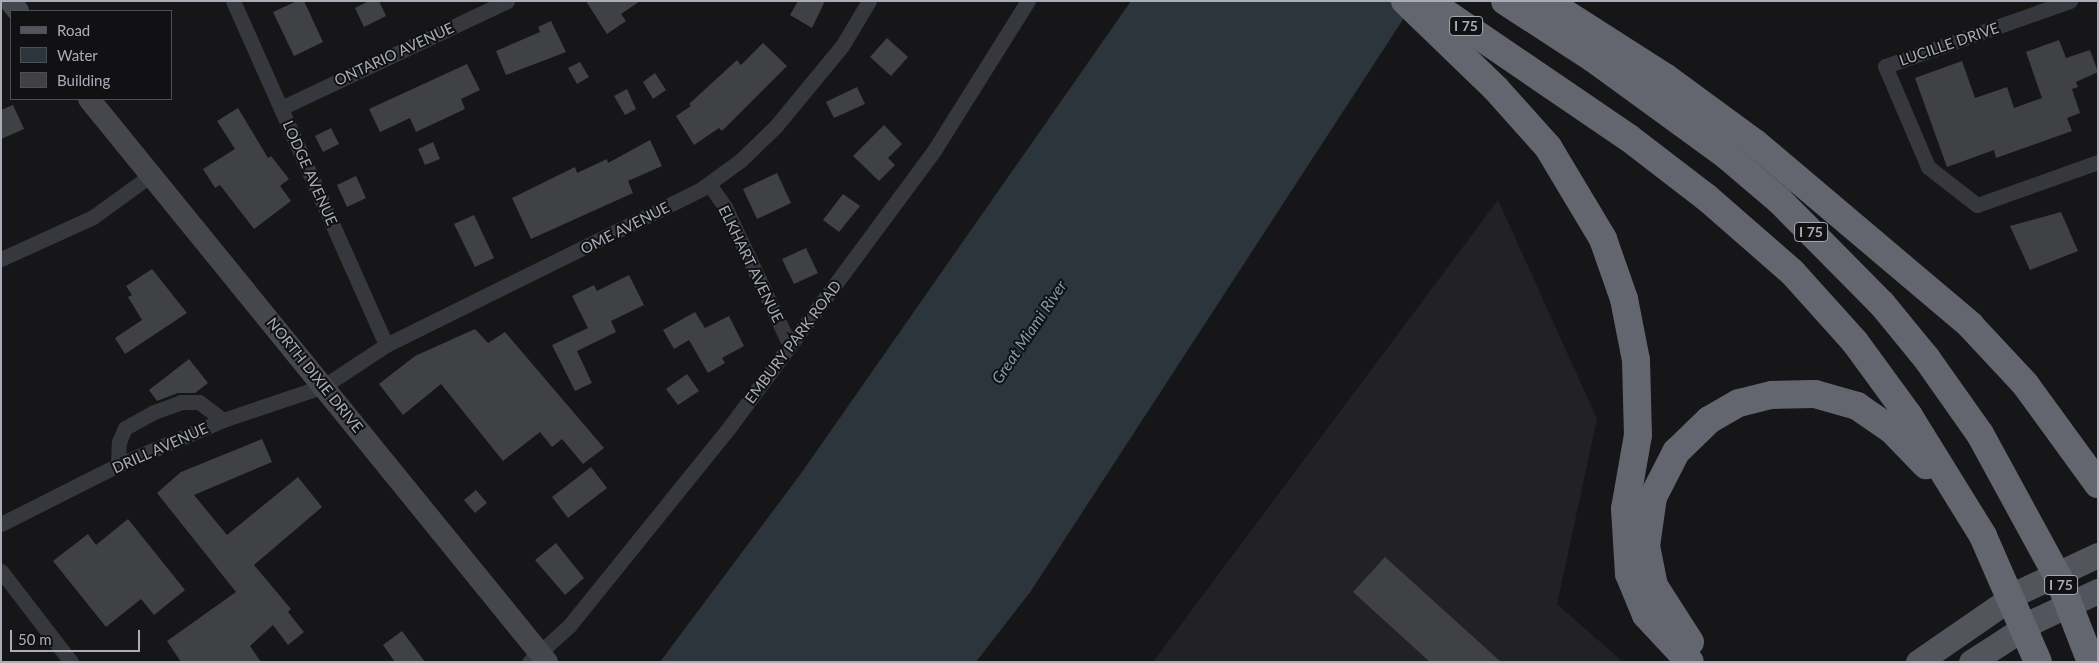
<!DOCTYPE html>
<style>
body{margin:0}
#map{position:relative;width:2099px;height:663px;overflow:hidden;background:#161618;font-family:Lato,sans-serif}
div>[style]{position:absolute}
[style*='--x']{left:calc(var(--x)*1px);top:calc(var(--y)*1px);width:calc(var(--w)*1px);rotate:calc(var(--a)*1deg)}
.built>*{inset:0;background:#222225}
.water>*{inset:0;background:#2c353c}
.building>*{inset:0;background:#404145}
.street>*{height:15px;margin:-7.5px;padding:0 7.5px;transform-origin:7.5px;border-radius:7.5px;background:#37383d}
.secondary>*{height:22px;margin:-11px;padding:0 11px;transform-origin:11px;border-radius:11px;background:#45474d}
.primary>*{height:25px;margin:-12.5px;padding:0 12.5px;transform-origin:12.5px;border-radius:12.5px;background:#53555c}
.highway>*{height:28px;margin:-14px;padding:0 14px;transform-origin:14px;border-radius:14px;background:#63666e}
span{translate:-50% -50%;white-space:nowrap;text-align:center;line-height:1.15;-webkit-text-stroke:4px #111113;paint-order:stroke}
.shield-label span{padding:1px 4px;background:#111113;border:1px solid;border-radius:4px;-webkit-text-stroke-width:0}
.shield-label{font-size:14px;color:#a8adb8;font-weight:700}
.street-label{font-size:15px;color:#a8adb8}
.water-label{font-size:16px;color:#7f9bb3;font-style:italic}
.frame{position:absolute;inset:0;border:2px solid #a8adb8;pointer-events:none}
.legend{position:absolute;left:10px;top:10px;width:162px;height:90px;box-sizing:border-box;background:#111113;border:1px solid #4d4f55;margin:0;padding:6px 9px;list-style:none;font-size:15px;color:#a8adb8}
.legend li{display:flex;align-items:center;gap:10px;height:25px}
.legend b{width:25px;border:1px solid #4d4f55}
.scale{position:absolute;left:10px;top:630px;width:130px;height:22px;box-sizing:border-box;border:2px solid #a8adb8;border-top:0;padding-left:6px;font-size:15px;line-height:18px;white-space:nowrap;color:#a8adb8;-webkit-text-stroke:4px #111113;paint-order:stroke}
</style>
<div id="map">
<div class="built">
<div style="clip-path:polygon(1498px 200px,1597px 419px,1557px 604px,1623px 662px,1153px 662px)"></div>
</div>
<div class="water">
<div style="clip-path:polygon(1131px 1px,1415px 1px,1031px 591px,976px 662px,660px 662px,802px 472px)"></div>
</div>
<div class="building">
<div style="clip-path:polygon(297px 1px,304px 1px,323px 42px,294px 56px,273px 12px)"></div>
<div style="clip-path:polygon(369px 1px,379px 1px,386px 16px,364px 27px,355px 8px)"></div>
<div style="clip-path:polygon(586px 1px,640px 1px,621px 14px,626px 21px,607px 34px)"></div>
<div style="clip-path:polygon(798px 1px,825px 1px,812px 28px,790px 15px)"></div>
<div style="clip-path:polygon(551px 21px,566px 52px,506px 75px,496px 51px,540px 32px,538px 27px)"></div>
<div style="clip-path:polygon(887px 38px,908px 57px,891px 76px,870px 57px)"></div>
<div style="clip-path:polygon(2059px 40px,2066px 58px,2090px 50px,2098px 72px,2076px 82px,2078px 87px,2072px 89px,2080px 113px,2067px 118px,2072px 131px,1996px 158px,1994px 150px,1947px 167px,1915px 78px,1962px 61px,1975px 98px,2007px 87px,2014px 108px,2042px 98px,2026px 52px)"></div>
<div style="clip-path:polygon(763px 43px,787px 66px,722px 131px,719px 128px,694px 145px,676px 116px,691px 106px,689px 104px,737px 60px,741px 65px)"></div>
<div style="clip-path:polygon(580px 62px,589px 77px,577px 84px,568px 68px)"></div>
<div style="clip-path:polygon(467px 64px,480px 90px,461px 99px,465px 109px,416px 132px,410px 118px,380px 132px,369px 109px)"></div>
<div style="clip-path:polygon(655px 73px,666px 90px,653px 99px,643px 82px)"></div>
<div style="clip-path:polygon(857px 87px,865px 104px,834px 118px,826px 102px)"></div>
<div style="clip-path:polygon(627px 89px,636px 109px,625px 115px,614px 96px)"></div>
<div style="clip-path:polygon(13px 105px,24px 129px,1px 139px,1px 110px)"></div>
<div style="clip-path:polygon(238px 108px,268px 158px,271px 156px,289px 179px,280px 186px,291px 201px,254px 229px,220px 185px,215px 188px,203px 169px,235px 149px,217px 121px)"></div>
<div style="clip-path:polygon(884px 125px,902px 144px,888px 158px,895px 165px,879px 181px,853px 156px)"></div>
<div style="clip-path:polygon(331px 128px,339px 144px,323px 152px,315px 136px)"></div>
<div style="clip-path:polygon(650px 140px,662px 166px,628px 181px,633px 193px,531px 239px,512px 198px,575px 167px,577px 173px,607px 159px,608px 163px)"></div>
<div style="clip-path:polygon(433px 142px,440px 159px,425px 165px,418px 149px)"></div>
<div style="clip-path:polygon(777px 173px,791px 203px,757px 219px,743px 189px)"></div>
<div style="clip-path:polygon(356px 176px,366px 198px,347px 207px,337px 185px)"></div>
<div style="clip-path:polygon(843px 194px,860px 206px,839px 232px,823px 220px)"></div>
<div style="clip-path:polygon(2061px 212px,2078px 251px,2030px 270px,2010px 226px)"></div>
<div style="clip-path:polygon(474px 215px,494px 258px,475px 267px,454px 224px)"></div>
<div style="clip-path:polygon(806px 248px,818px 273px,794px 284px,782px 259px)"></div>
<div style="clip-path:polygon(152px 269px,187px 313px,125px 354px,115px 338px,142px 320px,128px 297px,132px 295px,126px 286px)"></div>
<div style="clip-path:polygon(629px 275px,644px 305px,611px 321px,616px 332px,577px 351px,592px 383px,575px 391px,552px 345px,588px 328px,572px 296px,594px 285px,597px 291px)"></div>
<div style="clip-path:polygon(695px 312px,705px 328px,729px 316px,744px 346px,722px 358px,725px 363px,708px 373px,689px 340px,674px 349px,663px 330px)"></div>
<div style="clip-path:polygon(475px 329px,488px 343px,505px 332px,604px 448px,583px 464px,562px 439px,552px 447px,540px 432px,503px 461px,441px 384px,403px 415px,379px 384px,415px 356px)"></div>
<div style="clip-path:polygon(189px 359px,208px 383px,195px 393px,178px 393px,157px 401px,149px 390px)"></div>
<div style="clip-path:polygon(687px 374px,699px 391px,678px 405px,666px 389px)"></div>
<div style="clip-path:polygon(262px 439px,272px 462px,194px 495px,227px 535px,298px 477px,322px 507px,254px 565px,291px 609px,288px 612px,304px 632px,288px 645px,273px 625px,250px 646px,261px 662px,181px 662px,167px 641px,236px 592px,157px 493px,181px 472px)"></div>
<div style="clip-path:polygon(591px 467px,607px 488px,568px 518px,552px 497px)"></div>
<div style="clip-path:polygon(476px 490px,487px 503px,475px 513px,464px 500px)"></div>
<div style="clip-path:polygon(128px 519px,185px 590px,154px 615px,141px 599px,106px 627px,53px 561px,88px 534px,96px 545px)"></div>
<div style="clip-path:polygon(556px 543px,584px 578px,565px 595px,535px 560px)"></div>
<div style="clip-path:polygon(1385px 557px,1501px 662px,1430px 662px,1353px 592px)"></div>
<div style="clip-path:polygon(402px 631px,425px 662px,395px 662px,383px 645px)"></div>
</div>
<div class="street">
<div style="--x:233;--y:1;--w:376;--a:66"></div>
<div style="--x:2070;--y:1;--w:196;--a:160.6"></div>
<div style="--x:1885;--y:66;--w:110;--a:66.9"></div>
<div style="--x:1928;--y:167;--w:62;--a:37.8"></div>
<div style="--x:1977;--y:205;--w:128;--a:-19.6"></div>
<div style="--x:281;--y:108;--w:250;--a:-25.3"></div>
<div style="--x:709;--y:184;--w:28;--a:55"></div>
<div style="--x:725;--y:207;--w:153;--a:64.9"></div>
<div style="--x:1;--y:259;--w:101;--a:-24.5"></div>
<div style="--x:93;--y:217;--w:72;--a:-35.9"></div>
<div style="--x:118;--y:465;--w:23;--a:-88"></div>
<div style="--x:119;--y:442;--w:15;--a:-67"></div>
<div style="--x:125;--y:428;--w:33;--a:-29"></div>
<div style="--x:154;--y:412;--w:29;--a:-20"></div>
<div style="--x:181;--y:402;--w:18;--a:0"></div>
<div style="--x:199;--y:402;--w:30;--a:37"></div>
<div style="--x:1;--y:524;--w:131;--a:-26.8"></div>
<div style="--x:118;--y:465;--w:114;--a:-23.2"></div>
<div style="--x:223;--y:420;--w:107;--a:-18.6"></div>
<div style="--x:324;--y:386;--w:74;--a:-33.5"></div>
<div style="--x:386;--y:345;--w:352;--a:-26.3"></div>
<div style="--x:701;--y:189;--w:49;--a:-35.9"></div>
<div style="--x:741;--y:160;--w:49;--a:-44.2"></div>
<div style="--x:776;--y:126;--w:104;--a:-50.5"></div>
<div style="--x:842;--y:46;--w:52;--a:-59"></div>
<div style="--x:1;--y:571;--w:115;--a:52.4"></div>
<div style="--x:529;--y:662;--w:54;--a:-42"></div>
<div style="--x:569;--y:626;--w:258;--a:-51.1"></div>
<div style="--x:731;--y:425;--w:343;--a:-53.5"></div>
<div style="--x:935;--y:149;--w:175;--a:-57.9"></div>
</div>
<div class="secondary">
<div style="--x:10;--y:1;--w:13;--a:51"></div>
<div style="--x:89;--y:99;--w:726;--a:50.87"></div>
</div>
<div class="primary">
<div style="--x:1918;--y:662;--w:125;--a:-34.6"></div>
<div style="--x:2021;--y:591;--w:85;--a:-25.1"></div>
<div style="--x:1971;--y:662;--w:77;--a:-32.9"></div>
<div style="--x:2036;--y:620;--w:68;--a:-25.1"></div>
</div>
<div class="highway">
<div style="--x:1405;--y:1;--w:127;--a:44"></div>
<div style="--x:1496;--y:89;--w:78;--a:48.1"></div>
<div style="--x:1548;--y:147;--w:107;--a:59.1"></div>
<div style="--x:1603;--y:239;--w:64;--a:70.7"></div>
<div style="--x:1624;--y:299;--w:62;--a:78.9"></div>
<div style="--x:1636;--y:360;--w:75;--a:88.5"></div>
<div style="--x:1638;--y:435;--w:75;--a:100"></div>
<div style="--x:1625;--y:509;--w:65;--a:86.5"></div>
<div style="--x:1629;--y:574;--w:44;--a:67.5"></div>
<div style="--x:1646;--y:615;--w:64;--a:46.9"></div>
<div style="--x:1428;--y:1;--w:243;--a:34.3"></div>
<div style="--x:1629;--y:138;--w:97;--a:37.5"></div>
<div style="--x:1706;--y:197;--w:114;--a:41.1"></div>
<div style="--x:1792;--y:272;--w:94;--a:48"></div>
<div style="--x:1855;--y:342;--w:92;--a:53.9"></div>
<div style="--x:1909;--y:416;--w:141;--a:58.3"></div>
<div style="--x:1983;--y:536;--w:137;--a:66.4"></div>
<div style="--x:1505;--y:1;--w:106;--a:33.1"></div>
<div style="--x:1594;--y:59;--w:163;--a:36"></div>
<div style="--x:1726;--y:155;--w:71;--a:40.4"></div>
<div style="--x:1780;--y:201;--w:145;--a:45.3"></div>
<div style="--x:1882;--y:304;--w:71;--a:50.7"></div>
<div style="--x:1927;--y:359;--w:92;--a:54.8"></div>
<div style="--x:1980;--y:434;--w:163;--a:61.4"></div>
<div style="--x:2058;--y:577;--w:91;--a:68.8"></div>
<div style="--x:1546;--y:1;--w:141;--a:32.6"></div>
<div style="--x:1665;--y:77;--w:112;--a:36.3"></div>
<div style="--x:1755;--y:143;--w:282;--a:40.2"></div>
<div style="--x:1970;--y:325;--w:81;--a:47"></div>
<div style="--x:2025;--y:384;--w:124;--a:53.9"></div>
<div style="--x:1690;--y:642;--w:67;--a:-122.7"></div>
<div style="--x:1654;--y:586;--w:41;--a:-101.3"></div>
<div style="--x:1646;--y:546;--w:49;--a:-81.9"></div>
<div style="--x:1653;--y:497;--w:51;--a:-62.9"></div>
<div style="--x:1676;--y:452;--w:46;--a:-44.1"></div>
<div style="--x:1709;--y:420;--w:34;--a:-30"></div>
<div style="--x:1739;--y:403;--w:34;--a:-14"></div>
<div style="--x:1772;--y:395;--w:43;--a:-1.3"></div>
<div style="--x:1815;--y:394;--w:44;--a:15.9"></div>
<div style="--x:1857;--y:406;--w:42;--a:34.4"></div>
<div style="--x:1892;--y:430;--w:49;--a:45.8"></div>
</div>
<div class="shield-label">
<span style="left:1466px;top:26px">I 75</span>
<span style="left:1811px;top:232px">I 75</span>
<span style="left:2061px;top:585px">I 75</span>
</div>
<div class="street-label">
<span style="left:1949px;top:44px;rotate:-19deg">LUCILLE DRIVE</span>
<span style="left:394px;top:54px;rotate:-25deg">ONTARIO AVENUE</span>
<span style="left:310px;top:173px;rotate:66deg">LODGE AVENUE</span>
<span style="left:625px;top:228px;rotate:-27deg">OME AVENUE</span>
<span style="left:751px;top:264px;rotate:64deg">ELKHART AVENUE</span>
<span style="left:793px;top:342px;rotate:-53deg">EMBURY PARK ROAD</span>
<span style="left:315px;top:375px;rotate:51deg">NORTH DIXIE DRIVE</span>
<span style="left:160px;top:448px;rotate:-24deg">DRILL AVENUE</span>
</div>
<div class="water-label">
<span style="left:1029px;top:332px;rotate:-56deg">Great Miami River</span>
</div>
<div class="frame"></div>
<ul class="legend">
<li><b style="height:6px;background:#53555c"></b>Road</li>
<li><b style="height:14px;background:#2c353c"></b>Water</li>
<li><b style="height:14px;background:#404145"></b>Building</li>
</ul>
<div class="scale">50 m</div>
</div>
